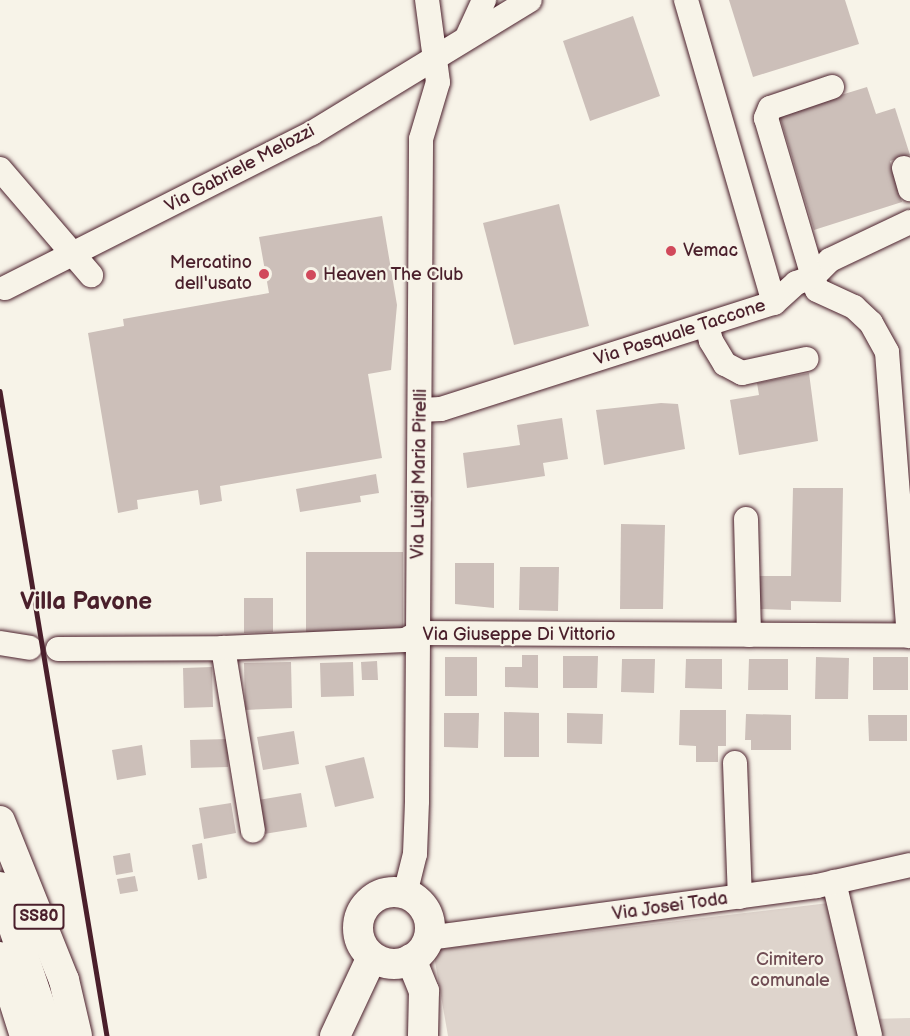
<!DOCTYPE html>
<style>
body{margin:0}
#map{position:relative;width:910px;height:1036px;overflow:hidden;background:#f7f3e8;font-family:"Balsamiq Sans",sans-serif}
div>[style]{position:absolute}
[style*='--x']{left:calc(var(--x)*1px);top:calc(var(--y)*1px);width:calc(var(--w)*1px);rotate:calc(var(--a)*1deg)}
.green>*{inset:0;background:#ded4cc}
.building>*{inset:0;background:#ccbfb9}
.roads{filter:drop-shadow(0 0 2px #4a1f2b) drop-shadow(0 0 2px #4a1f2b)}
.minor>*{height:24px;margin:-12px;padding:0 12px;transform-origin:12px;border-radius:12px;background:#f7f3e8}
.major>*{height:30px;margin:-15px;padding:0 15px;transform-origin:15px;border-radius:15px;background:#f7f3e8}
.major>.ring{margin:-15px;padding:0;box-sizing:content-box;background:none;border:30px solid #f7f3e8;border-radius:50%}
.rail>*{height:4.5px;margin:-2.25px;padding:0 2.25px;transform-origin:2.25px;border-radius:2.25px;background:#4a1f2b}
.dots>*{width:16px;height:16px;translate:-50% -50%;box-sizing:border-box;border:3px solid #f7f3e8;border-radius:50%}
span{translate:-50% -50%;white-space:nowrap;text-align:center;line-height:1.15;-webkit-text-stroke:4.5px #f7f3e8;paint-order:stroke}
.shield-label span{padding:2px 4px;background:#f7f3e8;border:2px solid;border-radius:4px;-webkit-text-stroke-width:0}
.shield-label{font-size:16px;color:#4a1f2b;font-weight:700}
.street-label{font-size:18px;color:#4a1f2b}
.poi-label{font-size:18px;color:#4a1f2b}
.left{translate:0 -50%;text-align:left}
.right{translate:-100% -50%;text-align:right}
.park-label{font-size:18px;color:#6f4c53}
.district-label{font-size:24px;color:#4a1f2b;font-weight:700}
</style>
<div id="map">
<div class="green">
<div style="clip-path:polygon(837px 902px,869px 1019px,910px 1018px,910px 1036px,448px 1036px,433px 950px)"></div>
</div>
<div class="building">
<div style="clip-path:polygon(729px 0,845px 0,859px 44px,753px 77px)"></div>
<div style="clip-path:polygon(633px 16px,660px 96px,590px 121px,563px 41px)"></div>
<div style="clip-path:polygon(867px 87px,876px 114px,895px 108px,910px 155px,890px 161px,902px 202px,814px 230px,779px 114px)"></div>
<div style="clip-path:polygon(559px 204px,589px 326px,514px 345px,483px 223px)"></div>
<div style="clip-path:polygon(382px 216px,397px 305px,391px 370px,368px 374px,382px 458px,220px 486px,222px 501px,200px 505px,198px 490px,137px 500px,138px 509px,118px 513px,88px 333px,124px 326px,123px 319px,269px 293px,259px 237px)"></div>
<div style="clip-path:polygon(809px 373px,818px 441px,739px 455px,730px 400px,759px 395px,757px 383px)"></div>
<div style="clip-path:polygon(661px 403px,678px 404px,685px 449px,604px 465px,596px 410px)"></div>
<div style="clip-path:polygon(562px 418px,568px 459px,543px 463px,545px 476px,467px 488px,463px 453px,520px 445px,517px 425px)"></div>
<div style="clip-path:polygon(376px 474px,379px 493px,360px 496px,361px 502px,300px 512px,296px 489px)"></div>
<div style="clip-path:polygon(793px 488px,843px 488px,841px 602px,791px 601px,791px 610px,758px 609px,758px 576px,791px 576px)"></div>
<div style="clip-path:polygon(621px 524px,665px 525px,663px 609px,620px 609px)"></div>
<div style="clip-path:polygon(306px 552px,403px 552px,403px 633px,306px 634px)"></div>
<div style="clip-path:polygon(455px 563px,494px 563px,494px 608px,455px 604px)"></div>
<div style="clip-path:polygon(520px 567px,559px 567px,558px 611px,519px 610px)"></div>
<div style="clip-path:polygon(244px 598px,273px 598px,273px 632px,244px 633px)"></div>
<div style="clip-path:polygon(522px 655px,538px 655px,538px 688px,505px 687px,505px 667px,522px 667px)"></div>
<div style="clip-path:polygon(563px 656px,598px 656px,597px 688px,563px 688px)"></div>
<div style="clip-path:polygon(445px 657px,477px 657px,477px 696px,445px 696px)"></div>
<div style="clip-path:polygon(816px 657px,849px 658px,848px 699px,815px 699px)"></div>
<div style="clip-path:polygon(873px 657px,908px 657px,908px 690px,873px 690px)"></div>
<div style="clip-path:polygon(622px 659px,655px 659px,654px 693px,621px 692px)"></div>
<div style="clip-path:polygon(686px 659px,722px 659px,722px 689px,685px 688px)"></div>
<div style="clip-path:polygon(749px 659px,788px 659px,788px 690px,748px 690px)"></div>
<div style="clip-path:polygon(377px 661px,378px 680px,362px 680px,361px 662px)"></div>
<div style="clip-path:polygon(291px 662px,292px 708px,245px 710px,244px 663px)"></div>
<div style="clip-path:polygon(353px 662px,354px 696px,321px 697px,320px 663px)"></div>
<div style="clip-path:polygon(212px 667px,213px 707px,184px 708px,183px 668px)"></div>
<div style="clip-path:polygon(680px 710px,726px 710px,726px 746px,718px 746px,718px 762px,696px 762px,696px 746px,679px 745px)"></div>
<div style="clip-path:polygon(504px 712px,539px 713px,539px 757px,504px 757px)"></div>
<div style="clip-path:polygon(444px 713px,479px 713px,478px 748px,444px 747px)"></div>
<div style="clip-path:polygon(567px 713px,603px 714px,602px 744px,567px 743px)"></div>
<div style="clip-path:polygon(746px 714px,791px 715px,791px 750px,751px 750px,751px 740px,745px 740px)"></div>
<div style="clip-path:polygon(868px 715px,907px 715px,907px 741px,869px 741px)"></div>
<div style="clip-path:polygon(294px 731px,299px 764px,263px 770px,257px 737px)"></div>
<div style="clip-path:polygon(228px 739px,228px 767px,191px 768px,190px 740px)"></div>
<div style="clip-path:polygon(142px 745px,146px 775px,117px 780px,112px 750px)"></div>
<div style="clip-path:polygon(364px 757px,374px 798px,335px 807px,325px 766px)"></div>
<div style="clip-path:polygon(301px 793px,307px 827px,264px 834px,258px 800px)"></div>
<div style="clip-path:polygon(231px 803px,236px 833px,204px 839px,199px 808px)"></div>
<div style="clip-path:polygon(202px 843px,207px 878px,198px 880px,192px 845px)"></div>
<div style="clip-path:polygon(130px 853px,133px 872px,116px 875px,113px 856px)"></div>
<div style="clip-path:polygon(135px 876px,138px 891px,120px 894px,117px 879px)"></div>
</div>
<div class="roads">
<div class="minor">
<div style="--x:467;--y:37;--w:41;--a:-65.3"></div>
<div style="--x:832;--y:87;--w:65;--a:161.3"></div>
<div style="--x:770;--y:108;--w:11;--a:112"></div>
<div style="--x:766;--y:118;--w:179;--a:73.5"></div>
<div style="--x:817;--y:290;--w:41;--a:24.7"></div>
<div style="--x:854;--y:307;--w:23;--a:43"></div>
<div style="--x:871;--y:323;--w:33;--a:61"></div>
<div style="--x:887;--y:352;--w:285;--a:85.6"></div>
<div style="--x:904;--y:168;--w:22;--a:74"></div>
<div style="--x:0;--y:169;--w:140;--a:49.4"></div>
<div style="--x:5;--y:288;--w:344;--a:-26.8"></div>
<div style="--x:312;--y:133;--w:255;--a:-31.4"></div>
<div style="--x:774;--y:303;--w:30;--a:-42"></div>
<div style="--x:796;--y:283;--w:18;--a:-19"></div>
<div style="--x:813;--y:277;--w:24;--a:-45"></div>
<div style="--x:830;--y:260;--w:89;--a:-25.4"></div>
<div style="--x:707;--y:325;--w:16;--a:76"></div>
<div style="--x:711;--y:341;--w:27;--a:59"></div>
<div style="--x:725;--y:364;--w:19;--a:28"></div>
<div style="--x:742;--y:373;--w:66;--a:-12.3"></div>
<div style="--x:421;--y:410;--w:20;--a:-3"></div>
<div style="--x:441;--y:409;--w:349;--a:-17.7"></div>
<div style="--x:774;--y:303;--w:316;--a:-106.2"></div>
<div style="--x:746;--y:519;--w:116;--a:88.5"></div>
<div style="--x:0;--y:643;--w:30;--a:9"></div>
<div style="--x:223;--y:648;--w:185;--a:80.7"></div>
<div style="--x:58;--y:649;--w:165;--a:-0.3"></div>
<div style="--x:223;--y:648;--w:182;--a:-2.5"></div>
<div style="--x:405;--y:640;--w:15;--a:-28"></div>
<div style="--x:418;--y:633;--w:492;--a:0.3"></div>
<div style="--x:735;--y:763;--w:134;--a:87.9"></div>
<div style="--x:834;--y:882;--w:158;--a:76.8"></div>
<div style="--x:405;--y:894;--w:41;--a:-76"></div>
<div style="--x:415;--y:854;--w:53;--a:-87.8"></div>
<div style="--x:417;--y:801;--w:662;--a:-89.65"></div>
<div style="--x:421;--y:139;--w:59;--a:-73.4"></div>
<div style="--x:438;--y:82;--w:83;--a:-97.6"></div>
<div style="--x:428;--y:938;--w:392;--a:-7.6"></div>
<div style="--x:817;--y:886;--w:95;--a:-12.7"></div>
</div>
<div class="major">
<div style="--x:0;--y:821;--w:171;--a:68.1"></div>
<div style="--x:64;--y:980;--w:57;--a:76.9"></div>
<div style="--x:0;--y:887;--w:157;--a:71.4"></div>
<div class="ring" style="left:358px;top:892px;width:42px;height:42px"></div>
<div style="--x:0;--y:957;--w:83;--a:72.4"></div>
<div style="--x:411;--y:959;--w:35;--a:68"></div>
<div style="--x:424;--y:991;--w:45;--a:91.3"></div>
<div style="--x:335;--y:1036;--w:87;--a:-64.9"></div>
</div>
</div>
<div class="rail">
<div style="--x:0;--y:391;--w:654;--a:80.58"></div>
</div>
<div class="dots">
<div style="left:671px;top:251px;background:#d1495b"></div>
<div style="left:264px;top:274px;background:#d1495b"></div>
<div style="left:311px;top:275px;background:#d1495b"></div>
</div>
<div class="shield-label">
<span style="left:39px;top:917px">SS80</span>
</div>
<div class="street-label">
<span style="left:240px;top:169px;rotate:-28deg">Via Gabriele Melozzi</span>
<span style="left:680px;top:333px;rotate:-18deg">Via Pasquale Taccone</span>
<span style="left:420px;top:474px;rotate:-89deg">Via Luigi Maria Pirelli</span>
<span style="left:519px;top:635px">Via Giuseppe Di Vittorio</span>
<span style="left:670px;top:907px;rotate:-8deg">Via Josei Toda</span>
</div>
<div class="poi-label">
<span class="left" style="left:683px;top:251px">Vemac</span>
<span class="right" style="left:252px;top:274px">Mercatino<br>dell'usato</span>
<span class="left" style="left:323px;top:275px">Heaven The Club</span>
</div>
<div class="park-label">
<span style="left:790px;top:971px">Cimitero<br>comunale</span>
</div>
<div class="district-label">
<span style="left:86px;top:602px">Villa Pavone</span>
</div>
</div>
